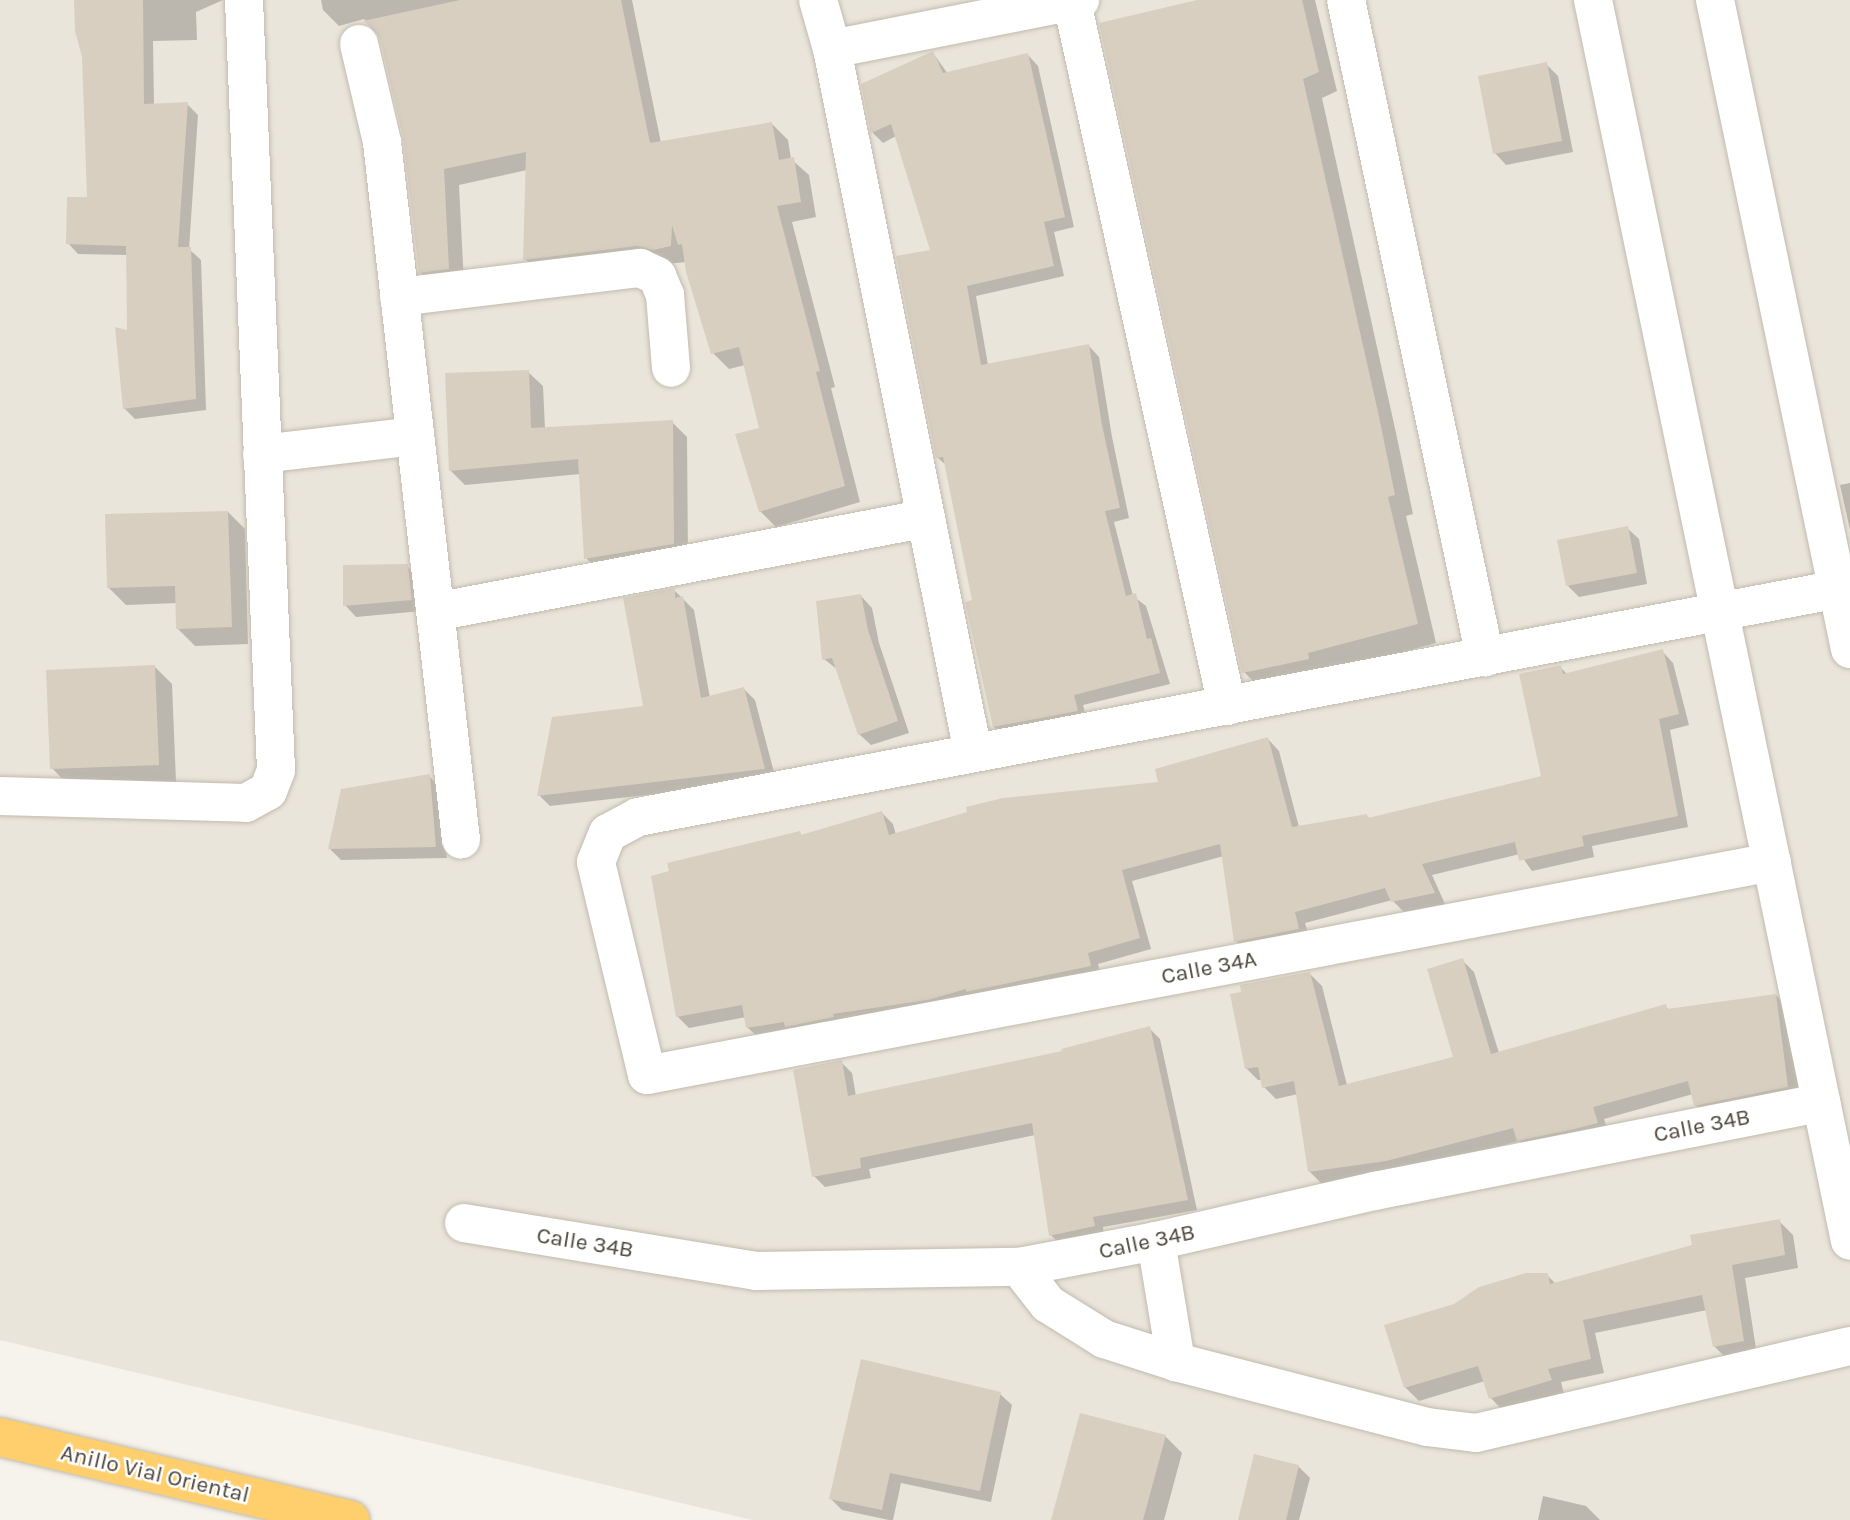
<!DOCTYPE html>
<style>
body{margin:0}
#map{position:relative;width:1850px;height:1520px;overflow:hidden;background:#f6f3ec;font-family:Karla,sans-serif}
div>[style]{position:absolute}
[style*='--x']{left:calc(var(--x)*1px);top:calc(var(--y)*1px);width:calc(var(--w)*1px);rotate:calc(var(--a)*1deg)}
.residential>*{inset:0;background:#eae5da}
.shadow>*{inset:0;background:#0003}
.building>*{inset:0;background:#d8cfc1}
.roads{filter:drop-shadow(0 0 2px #c2bbae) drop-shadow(0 0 2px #c2bbae)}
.minor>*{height:38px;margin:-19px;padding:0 19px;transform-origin:19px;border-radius:19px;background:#fff}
.highway>*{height:38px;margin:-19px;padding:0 19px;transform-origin:19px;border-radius:19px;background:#ffcf6e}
span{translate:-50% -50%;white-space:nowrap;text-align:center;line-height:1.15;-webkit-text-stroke:5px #fff;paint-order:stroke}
.street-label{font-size:23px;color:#4b4439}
</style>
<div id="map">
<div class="residential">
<div style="clip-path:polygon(0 0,1850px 0,1850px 1520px,752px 1520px,0 1340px)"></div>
</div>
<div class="shadow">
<div style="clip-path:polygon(76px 0,223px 0,196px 12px,197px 40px,153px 41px,154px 106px,187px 104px,198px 115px,189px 249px,201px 260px,206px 410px,135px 419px,124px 408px,129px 333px,128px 255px,78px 254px,68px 243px,89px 199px,84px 57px)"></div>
<div style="clip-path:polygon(321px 0,632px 0,661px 143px,772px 124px,788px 140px,791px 159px,809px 175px,816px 217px,792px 222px,835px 387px,831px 388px,860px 502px,776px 527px,760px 511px,761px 430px,745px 365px,729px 369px,713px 353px,687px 262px,541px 275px,525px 259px,527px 170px,459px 185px,464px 284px,436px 288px,420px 272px,405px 139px,382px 39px,364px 19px,339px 26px,323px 10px)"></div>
<div style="clip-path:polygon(1203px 0,1315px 0,1337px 91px,1322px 98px,1396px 433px,1413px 514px,1406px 516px,1436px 643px,1263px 691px,1244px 672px)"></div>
<div style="clip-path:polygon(933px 53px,948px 74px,1028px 55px,1038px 66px,1074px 227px,1054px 232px,1064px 276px,976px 296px,988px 365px,1089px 346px,1099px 357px,1112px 437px,1129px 518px,1114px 522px,1133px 596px,1146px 606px,1170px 684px,1083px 705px,1087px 721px,1005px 737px,994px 727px,974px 601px,947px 466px,938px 458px,932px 251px,896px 136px,883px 143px,873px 133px,863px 85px)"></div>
<div style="clip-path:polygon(1546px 64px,1558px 76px,1573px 152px,1506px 165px,1495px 153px)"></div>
<div style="clip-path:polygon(528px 372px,543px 386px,545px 429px,672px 422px,687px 437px,688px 558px,601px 573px,586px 558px,580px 474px,465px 485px,450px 470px)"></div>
<div style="clip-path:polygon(1850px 483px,1850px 530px,1840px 485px)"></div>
<div style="clip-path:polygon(228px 512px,245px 529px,248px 644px,195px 646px,178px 629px,178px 603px,126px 605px,108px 587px)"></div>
<div style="clip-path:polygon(1627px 528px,1639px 539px,1647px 584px,1579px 597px,1568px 586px)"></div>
<div style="clip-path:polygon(407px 566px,419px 578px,422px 611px,356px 617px,345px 605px)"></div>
<div style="clip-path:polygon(674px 590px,694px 610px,710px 698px,744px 689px,755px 700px,776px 780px,550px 806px,539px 795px,645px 708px)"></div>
<div style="clip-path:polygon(861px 596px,872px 608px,879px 643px,909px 733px,871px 745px,859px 734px,838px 670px,824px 659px)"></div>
<div style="clip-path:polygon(1662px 651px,1673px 663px,1689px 725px,1670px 730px,1688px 827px,1592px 846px,1594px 857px,1532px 871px,1520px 854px,1432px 875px,1445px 904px,1404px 912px,1392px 900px,1305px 923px,1310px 940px,1247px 952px,1236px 941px,1224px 856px,1132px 881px,1151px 949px,1098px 964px,1101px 976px,759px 1038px,747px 1027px,746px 1017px,689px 1028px,678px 1017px,653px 877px,800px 833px,803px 837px,882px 813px,893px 824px,896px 835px,1160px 784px,1268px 739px,1279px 751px,1299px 827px,1367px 816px,1370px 819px,1543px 777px,1560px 667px,1568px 675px)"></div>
<div style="clip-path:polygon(155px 667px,172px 684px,176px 782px,69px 786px,52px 768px)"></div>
<div style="clip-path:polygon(429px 776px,440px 787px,447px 858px,341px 860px,330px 849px)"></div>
<div style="clip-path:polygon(1462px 960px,1474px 972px,1499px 1053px,1665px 1006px,1670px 1011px,1776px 995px,1788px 1008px,1800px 1099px,1708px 1117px,1696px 1105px,1693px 1094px,1604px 1119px,1609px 1134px,1531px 1152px,1520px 1141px,1399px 1172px,1322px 1184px,1310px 1172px,1298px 1094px,1276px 1099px,1264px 1087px,1262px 1080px,1258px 1080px,1246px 1068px,1310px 974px,1322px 986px,1347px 1085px,1455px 1059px)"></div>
<div style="clip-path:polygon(1149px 1028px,1160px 1039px,1197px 1210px,1103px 1227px,1104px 1236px,1062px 1246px,1051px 1235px,1035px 1135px,869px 1169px,871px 1178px,825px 1187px,814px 1176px,841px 1062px,852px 1073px,856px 1096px,1064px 1052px)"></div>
<div style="clip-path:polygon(1779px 1221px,1793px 1235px,1798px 1268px,1745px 1278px,1757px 1355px,1728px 1360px,1714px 1346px,1707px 1310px,1595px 1333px,1604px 1373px,1561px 1382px,1564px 1394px,1504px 1412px,1491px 1398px,1485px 1381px,1419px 1401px,1405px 1387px,1547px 1275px,1556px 1284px)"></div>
<div style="clip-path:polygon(1000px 1394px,1012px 1405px,991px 1502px,901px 1483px,893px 1520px,889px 1520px,842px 1510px,830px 1498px)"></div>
<div style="clip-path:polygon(1165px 1436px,1182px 1453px,1164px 1520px,1053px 1520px)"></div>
<div style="clip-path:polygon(1298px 1466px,1310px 1478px,1299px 1520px,1239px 1520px)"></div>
<div style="clip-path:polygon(1543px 1496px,1586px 1506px,1600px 1520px,1538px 1520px)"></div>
</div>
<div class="building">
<div style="clip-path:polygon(74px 0,143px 0,144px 104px,188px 102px,178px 247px,191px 247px,196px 399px,123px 409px,115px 327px,127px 330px,126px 246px,66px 244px,67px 197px,87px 197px,82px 57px,75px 31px)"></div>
<div style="clip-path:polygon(460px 0,621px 0,650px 143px,772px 122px,779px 160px,794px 157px,801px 202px,777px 206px,820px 371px,816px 372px,845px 486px,759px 512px,735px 434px,759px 428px,739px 347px,711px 354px,686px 272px,682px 244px,678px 245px,672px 225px,671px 246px,653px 250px,637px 246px,523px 260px,526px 152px,444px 169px,449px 269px,419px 273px,403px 137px,380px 39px,374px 29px,363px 21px)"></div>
<div style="clip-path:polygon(1197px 0,1302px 0,1319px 72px,1303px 79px,1378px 412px,1395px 495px,1388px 497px,1418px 624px,1308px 653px,1309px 659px,1242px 673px,1099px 23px)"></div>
<div style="clip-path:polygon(933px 51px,943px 73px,1028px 53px,1065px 217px,1044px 222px,1054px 266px,967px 286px,981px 365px,1089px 344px,1102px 425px,1120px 508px,1105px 511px,1126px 596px,1136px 593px,1147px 639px,1151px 638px,1160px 673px,1074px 695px,1078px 711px,993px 727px,965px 602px,972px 600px,943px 457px,936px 458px,896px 256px,930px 250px,891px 124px,871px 133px,861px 84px)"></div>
<div style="clip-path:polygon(1547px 62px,1562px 141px,1493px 154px,1478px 76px)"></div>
<div style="clip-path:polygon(529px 370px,531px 428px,673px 420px,674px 544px,584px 559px,578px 459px,449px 471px,445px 373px)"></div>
<div style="clip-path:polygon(228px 511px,232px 627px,176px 629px,175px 586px,107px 588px,105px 514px)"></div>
<div style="clip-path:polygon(1628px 526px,1637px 573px,1566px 586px,1557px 540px)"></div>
<div style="clip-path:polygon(408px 564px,412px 600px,343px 606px,343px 565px)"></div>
<div style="clip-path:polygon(675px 588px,675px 598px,683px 596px,701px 698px,744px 687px,765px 769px,537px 796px,552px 717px,643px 706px,623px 598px)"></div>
<div style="clip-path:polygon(861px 594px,868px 630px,898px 721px,858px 735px,832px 658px,822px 660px,816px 601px)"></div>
<div style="clip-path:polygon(1663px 649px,1679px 714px,1659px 719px,1678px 816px,1582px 836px,1584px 846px,1519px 861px,1515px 842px,1422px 864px,1435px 893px,1391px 902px,1385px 888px,1295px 912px,1299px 929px,1234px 942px,1220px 844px,1122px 870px,1140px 938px,1088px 953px,1091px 966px,966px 992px,966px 989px,928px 1000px,833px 1014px,834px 1017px,785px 1027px,784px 1022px,746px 1028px,742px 1005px,676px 1017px,651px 876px,669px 871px,667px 863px,800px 831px,801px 835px,882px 811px,889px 835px,967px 812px,966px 807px,1003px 798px,1158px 782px,1155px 769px,1268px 737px,1292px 827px,1367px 814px,1368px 818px,1541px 776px,1519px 674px,1561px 665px,1563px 674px)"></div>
<div style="clip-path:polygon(155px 665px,159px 765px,50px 769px,46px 670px)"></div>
<div style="clip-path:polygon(430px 774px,436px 847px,328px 849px,341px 789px)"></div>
<div style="clip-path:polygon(1463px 958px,1491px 1054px,1666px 1004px,1667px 1009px,1776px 994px,1788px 1087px,1694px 1106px,1688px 1081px,1593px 1107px,1598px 1123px,1575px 1129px,1517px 1141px,1513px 1128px,1386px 1161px,1308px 1172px,1294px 1081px,1262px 1088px,1258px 1067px,1245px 1069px,1230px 994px,1241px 992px,1240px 985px,1310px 972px,1339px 1086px,1453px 1057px,1427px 969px)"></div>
<div style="clip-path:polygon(1150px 1026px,1188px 1200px,1093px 1217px,1095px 1226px,1049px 1236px,1032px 1123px,860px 1158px,861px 1168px,812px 1177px,793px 1070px,842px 1060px,848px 1096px,1062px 1051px,1061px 1049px)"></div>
<div style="clip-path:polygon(1780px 1219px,1785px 1255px,1732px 1265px,1744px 1341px,1713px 1347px,1702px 1295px,1583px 1320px,1591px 1359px,1548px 1369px,1552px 1380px,1489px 1399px,1478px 1366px,1404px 1388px,1384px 1325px,1454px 1304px,1479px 1287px,1526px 1273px,1548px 1273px,1550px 1284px,1692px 1245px,1690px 1235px)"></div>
<div style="clip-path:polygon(861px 1359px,1001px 1392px,980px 1491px,890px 1473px,882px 1510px,829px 1499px)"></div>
<div style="clip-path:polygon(1080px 1413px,1166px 1435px,1143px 1520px,1051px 1520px)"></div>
<div style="clip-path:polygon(1254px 1454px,1299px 1465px,1286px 1520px,1238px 1520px)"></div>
</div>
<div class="roads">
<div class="minor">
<div style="--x:818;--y:0;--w:51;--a:74.1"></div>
<div style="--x:832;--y:49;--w:718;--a:78.67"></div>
<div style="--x:1346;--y:0;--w:672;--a:78.05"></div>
<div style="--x:1593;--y:0;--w:1267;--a:78.3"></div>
<div style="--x:1715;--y:0;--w:663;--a:78.25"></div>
<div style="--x:1072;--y:2;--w:721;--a:77.58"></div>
<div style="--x:359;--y:44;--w:101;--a:76.8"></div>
<div style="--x:382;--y:142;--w:702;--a:83.54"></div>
<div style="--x:832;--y:49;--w:253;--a:-11.2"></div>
<div style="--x:399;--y:297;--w:243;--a:-6.9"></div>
<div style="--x:640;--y:268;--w:19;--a:25"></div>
<div style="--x:657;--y:276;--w:21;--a:67"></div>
<div style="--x:665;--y:295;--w:73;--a:85.3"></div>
<div style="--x:262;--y:454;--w:154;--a:-6.7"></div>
<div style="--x:435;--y:612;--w:500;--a:-10.8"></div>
<div style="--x:0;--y:796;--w:246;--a:1.6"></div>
<div style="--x:246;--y:803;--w:25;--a:-29"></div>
<div style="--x:268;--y:791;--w:22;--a:-69"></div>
<div style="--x:276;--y:770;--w:771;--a:-92.38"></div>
<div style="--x:1772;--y:862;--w:1145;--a:169.28"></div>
<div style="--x:647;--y:1075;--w:219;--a:-103.5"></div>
<div style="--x:596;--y:862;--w:31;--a:-68"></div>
<div style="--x:608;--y:833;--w:34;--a:-28"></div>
<div style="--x:638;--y:817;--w:1234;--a:-10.75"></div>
<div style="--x:464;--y:1223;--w:296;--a:9.3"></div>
<div style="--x:756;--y:1271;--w:263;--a:-0.9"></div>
<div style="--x:1019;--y:1267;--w:139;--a:-10.7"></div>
<div style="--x:1156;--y:1241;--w:225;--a:-12.9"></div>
<div style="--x:1375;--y:1191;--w:455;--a:-11.2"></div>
<div style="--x:1156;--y:1241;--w:123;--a:80.6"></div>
<div style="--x:1019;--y:1267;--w:47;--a:51.9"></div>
<div style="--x:1048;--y:1304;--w:66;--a:32"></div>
<div style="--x:1104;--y:1339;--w:76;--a:17.7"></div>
<div style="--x:1176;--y:1362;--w:259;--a:14.5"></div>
<div style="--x:1427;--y:1427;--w:49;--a:7"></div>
<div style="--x:1476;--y:1433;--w:384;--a:-13.1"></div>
</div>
<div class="highway">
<div style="--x:0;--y:1437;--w:360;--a:13.3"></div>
</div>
</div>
<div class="street-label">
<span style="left:1209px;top:968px;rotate:-11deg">Calle 34A</span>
<span style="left:1702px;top:1126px;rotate:-11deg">Calle 34B</span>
<span style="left:1147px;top:1242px;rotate:-12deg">Calle 34B</span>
<span style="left:585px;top:1243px;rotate:9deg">Calle 34B</span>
<span style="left:155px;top:1474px;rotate:13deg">Anillo Vial Oriental</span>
</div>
</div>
